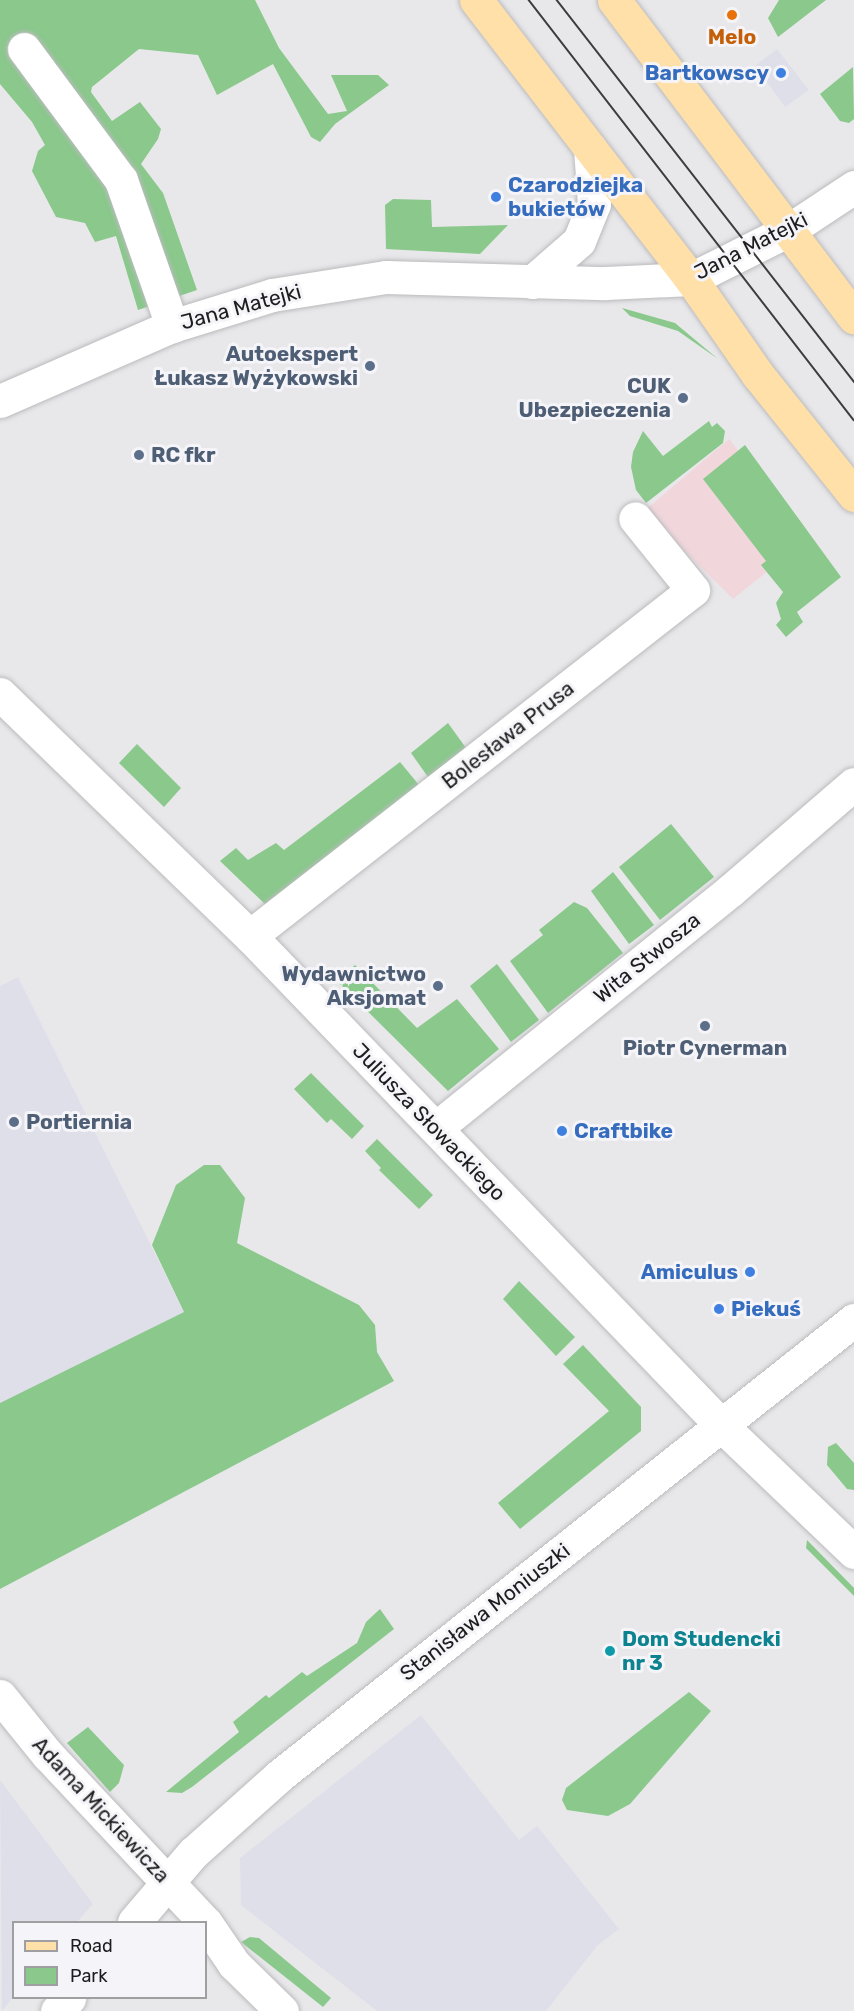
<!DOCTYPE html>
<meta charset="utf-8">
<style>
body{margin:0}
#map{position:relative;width:854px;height:2011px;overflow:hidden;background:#e8e8eb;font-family:Rubik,sans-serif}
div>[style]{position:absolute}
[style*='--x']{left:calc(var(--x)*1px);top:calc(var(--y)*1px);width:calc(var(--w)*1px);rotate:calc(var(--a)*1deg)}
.built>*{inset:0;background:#dfdfea}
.industrial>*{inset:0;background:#f1d7dc}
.green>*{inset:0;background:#8ac88c}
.roads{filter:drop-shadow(0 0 2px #bbbbbe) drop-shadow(0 0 2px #bbbbbe)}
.street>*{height:33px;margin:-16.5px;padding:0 16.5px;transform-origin:16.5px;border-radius:16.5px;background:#fff}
.secondary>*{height:33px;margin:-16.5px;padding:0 16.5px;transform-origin:16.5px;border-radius:16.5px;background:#fff}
.primary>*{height:33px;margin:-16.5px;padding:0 16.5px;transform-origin:16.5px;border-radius:16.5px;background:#ffe0a9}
.tram>*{height:1.5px;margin:-0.75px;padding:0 0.75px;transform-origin:0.75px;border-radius:0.75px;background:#3d3d3f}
.dots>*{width:16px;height:16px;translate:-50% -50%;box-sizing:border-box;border:3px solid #f5f5f9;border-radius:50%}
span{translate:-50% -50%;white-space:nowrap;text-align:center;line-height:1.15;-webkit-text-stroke:6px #f5f5f9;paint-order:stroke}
.food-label{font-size:21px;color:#c56008;font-weight:700}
.shop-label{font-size:21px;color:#366cbe;font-weight:700}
.right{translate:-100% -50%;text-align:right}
.left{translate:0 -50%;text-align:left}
.street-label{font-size:21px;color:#1d1d1f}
.service-label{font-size:21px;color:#4e5e75;font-weight:700}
.culture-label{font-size:21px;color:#0d838f;font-weight:700}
.legend{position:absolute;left:12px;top:1921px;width:195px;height:78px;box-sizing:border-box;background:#f5f5f9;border:2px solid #9f9fa2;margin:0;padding:8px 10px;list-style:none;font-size:18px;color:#1d1d1f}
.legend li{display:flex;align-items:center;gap:12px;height:30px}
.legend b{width:30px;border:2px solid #9f9fa2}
</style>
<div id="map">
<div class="built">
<div style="clip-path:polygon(777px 49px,809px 90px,785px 107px,755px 66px)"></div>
<div style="clip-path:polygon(18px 977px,184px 1312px,0 1403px,0 986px)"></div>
<div style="clip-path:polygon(421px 1715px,519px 1840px,537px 1826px,619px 1929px,598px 1945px,546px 2011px,377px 2011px,241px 1905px,240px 1858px)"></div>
<div style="clip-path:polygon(0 1780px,93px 1904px,77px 1922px,14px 1922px,13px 1997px,2px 2011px)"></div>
</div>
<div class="industrial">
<div style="clip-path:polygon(729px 439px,808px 539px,733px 599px,644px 511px)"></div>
</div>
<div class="green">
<div style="clip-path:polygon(0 0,255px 0,279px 48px,328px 114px,347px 111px,331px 75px,378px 75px,389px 85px,335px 124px,320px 142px,311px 137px,273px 64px,217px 95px,198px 55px,139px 49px,92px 87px,91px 92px,112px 121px,140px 102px,161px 129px,158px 139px,141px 164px,163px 193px,197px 290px,138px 310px,116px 236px,95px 242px,85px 223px,56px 217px,32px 171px,38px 151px,45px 145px,32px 122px,0 84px)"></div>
<div style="clip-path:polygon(779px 0,826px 0,778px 37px,768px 18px)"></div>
<div style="clip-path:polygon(853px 67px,854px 119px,849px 123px,840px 121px,820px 94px)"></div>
<div style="clip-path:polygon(393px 199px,431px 200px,432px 227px,508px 225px,480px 254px,386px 249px,385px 205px)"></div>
<div style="clip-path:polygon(622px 308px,675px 323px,718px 359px,678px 331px,630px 316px)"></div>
<div style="clip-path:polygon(709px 421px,712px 427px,717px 423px,725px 431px,723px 443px,646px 503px,636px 490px,631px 467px,633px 452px,643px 431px,663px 456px)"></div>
<div style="clip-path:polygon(745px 445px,841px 577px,797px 612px,803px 622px,786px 637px,776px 625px,781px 619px,776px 603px,783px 592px,761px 565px,766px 561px,703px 479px)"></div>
<div style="clip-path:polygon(448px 723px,466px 748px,428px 777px,411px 753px)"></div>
<div style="clip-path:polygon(137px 744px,181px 788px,164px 807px,119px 763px)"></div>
<div style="clip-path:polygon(400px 762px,419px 785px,265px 904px,220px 861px,236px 848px,248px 860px,276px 843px,284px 850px)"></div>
<div style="clip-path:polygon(671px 824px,714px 877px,660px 920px,619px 867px)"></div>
<div style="clip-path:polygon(613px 872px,654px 925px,629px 944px,591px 891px)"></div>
<div style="clip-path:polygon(574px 902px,587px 908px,623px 953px,548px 1013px,510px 961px,543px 935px,539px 930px)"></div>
<div style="clip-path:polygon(497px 964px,539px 1020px,511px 1042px,470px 986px)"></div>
<div style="clip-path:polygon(355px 965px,417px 1028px,457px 999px,499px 1049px,448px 1091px,337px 981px)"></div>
<div style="clip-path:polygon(311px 1073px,364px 1126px,352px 1139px,331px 1119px,327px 1123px,294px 1089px)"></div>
<div style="clip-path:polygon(377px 1139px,433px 1195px,419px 1209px,379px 1170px,381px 1168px,365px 1151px)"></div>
<div style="clip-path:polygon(204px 1165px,220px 1165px,245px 1198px,237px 1243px,359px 1305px,375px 1325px,377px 1352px,394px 1381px,0 1589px,0 1403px,184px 1312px,152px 1245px,176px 1185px)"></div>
<div style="clip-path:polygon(519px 1281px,575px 1337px,556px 1356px,503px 1299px)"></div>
<div style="clip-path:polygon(583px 1345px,641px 1407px,641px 1431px,520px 1529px,498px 1503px,609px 1411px,563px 1364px)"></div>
<div style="clip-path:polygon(836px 1443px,854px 1463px,854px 1490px,847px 1489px,827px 1465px,828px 1447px)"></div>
<div style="clip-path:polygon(807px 1540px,854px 1588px,854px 1596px,806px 1548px)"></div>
<div style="clip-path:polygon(380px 1609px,394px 1629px,192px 1787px,182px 1793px,166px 1792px,239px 1732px,233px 1722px,266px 1695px,269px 1698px,302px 1672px,307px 1676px,357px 1643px,366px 1622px)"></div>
<div style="clip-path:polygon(689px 1692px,711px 1711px,630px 1804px,608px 1816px,567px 1810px,562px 1800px,566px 1788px)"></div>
<div style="clip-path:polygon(88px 1727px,124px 1765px,119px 1783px,110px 1792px,67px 1743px)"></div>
<div style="clip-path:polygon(250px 1937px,259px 1938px,331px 1998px,323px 2007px,241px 1942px)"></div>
</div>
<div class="roads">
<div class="street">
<div style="--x:24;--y:49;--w:163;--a:53.5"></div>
<div style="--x:121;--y:180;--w:155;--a:70.7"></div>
<div style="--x:532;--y:282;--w:62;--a:-41.1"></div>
<div style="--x:579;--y:241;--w:40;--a:-68"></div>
<div style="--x:594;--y:204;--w:56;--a:-94.1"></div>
<div style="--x:0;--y:401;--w:188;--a:-23.6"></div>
<div style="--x:172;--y:326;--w:105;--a:-17.2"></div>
<div style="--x:272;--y:295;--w:115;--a:-9"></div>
<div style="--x:386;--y:277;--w:220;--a:1.6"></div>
<div style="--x:606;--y:283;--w:85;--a:-2.7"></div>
<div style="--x:691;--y:279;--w:110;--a:-26.6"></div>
<div style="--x:789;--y:230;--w:78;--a:-33.5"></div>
<div style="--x:0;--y:694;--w:348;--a:44.1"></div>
<div style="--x:250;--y:936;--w:679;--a:46.07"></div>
<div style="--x:721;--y:1425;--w:184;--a:43.7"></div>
<div style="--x:250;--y:936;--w:562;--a:-37.99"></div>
<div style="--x:693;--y:590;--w:92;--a:-128.9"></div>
<div style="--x:436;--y:1128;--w:379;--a:-38.9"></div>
<div style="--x:731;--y:890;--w:162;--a:-40.8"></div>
<div style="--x:134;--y:1922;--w:91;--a:-49.5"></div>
<div style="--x:193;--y:1853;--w:115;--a:-41.8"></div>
<div style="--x:279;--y:1776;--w:734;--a:-38.42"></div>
<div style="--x:57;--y:2011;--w:18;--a:-47"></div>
</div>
<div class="secondary">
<div style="--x:0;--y:1696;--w:75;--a:51"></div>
<div style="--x:47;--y:1754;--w:231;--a:46.8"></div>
<div style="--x:206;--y:1923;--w:50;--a:55.7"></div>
<div style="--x:234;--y:1964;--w:67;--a:44.4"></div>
</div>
<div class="primary">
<div style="--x:476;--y:0;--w:352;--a:52.4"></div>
<div style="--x:691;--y:279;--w:117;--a:55.1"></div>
<div style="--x:758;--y:375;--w:154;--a:51.3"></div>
<div style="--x:614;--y:0;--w:398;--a:52.9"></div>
</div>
</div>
<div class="tram">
<div style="--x:529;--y:0;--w:531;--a:52.27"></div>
<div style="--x:557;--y:0;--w:484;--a:52.1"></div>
</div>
<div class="dots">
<div style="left:732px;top:15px;background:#e8710a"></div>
<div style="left:781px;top:73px;background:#3f7fe0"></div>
<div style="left:496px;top:197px;background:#3f7fe0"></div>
<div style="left:370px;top:366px;background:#5c6f8a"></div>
<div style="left:683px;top:398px;background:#5c6f8a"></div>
<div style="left:139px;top:455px;background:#5c6f8a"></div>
<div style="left:438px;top:986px;background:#5c6f8a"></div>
<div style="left:705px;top:1026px;background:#5c6f8a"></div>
<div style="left:14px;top:1122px;background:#5c6f8a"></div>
<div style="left:562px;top:1131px;background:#3f7fe0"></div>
<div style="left:750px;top:1272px;background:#3f7fe0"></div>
<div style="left:719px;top:1309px;background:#3f7fe0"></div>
<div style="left:610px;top:1651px;background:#0f9aa8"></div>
</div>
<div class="food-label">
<span style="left:732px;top:37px">Melo</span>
</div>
<div class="shop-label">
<span class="right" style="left:769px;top:73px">Bartkowscy</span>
<span class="left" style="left:508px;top:197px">Czarodziejka<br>bukietów</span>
<span class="left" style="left:574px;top:1131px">Craftbike</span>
<span class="right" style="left:738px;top:1272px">Amiculus</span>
<span class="left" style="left:731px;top:1309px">Piekuś</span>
</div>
<div class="street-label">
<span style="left:751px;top:246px;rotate:-27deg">Jana Matejki</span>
<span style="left:241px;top:307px;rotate:-15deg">Jana Matejki</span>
<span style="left:508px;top:735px;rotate:-38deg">Bolesława Prusa</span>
<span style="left:647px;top:958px;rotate:-39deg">Wita Stwosza</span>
<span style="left:429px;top:1122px;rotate:46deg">Juliusza Słowackiego</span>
<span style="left:485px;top:1612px;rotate:-38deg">Stanisława Moniuszki</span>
<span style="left:101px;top:1810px;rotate:47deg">Adama Mickiewicza</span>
</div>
<div class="service-label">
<span class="right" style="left:358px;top:366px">Autoekspert<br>Łukasz Wyżykowski</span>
<span class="right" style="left:671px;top:398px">CUK<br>Ubezpieczenia</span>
<span class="left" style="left:151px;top:455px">RC fkr</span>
<span class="right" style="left:426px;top:986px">Wydawnictwo<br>Aksjomat</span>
<span style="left:705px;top:1048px">Piotr Cynerman</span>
<span class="left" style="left:26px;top:1122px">Portiernia</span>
</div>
<div class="culture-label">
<span class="left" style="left:622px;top:1651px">Dom Studencki<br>nr 3</span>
</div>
<ul class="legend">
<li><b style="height:8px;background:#ffe0a9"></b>Road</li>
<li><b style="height:16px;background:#8ac88c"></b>Park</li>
</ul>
</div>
